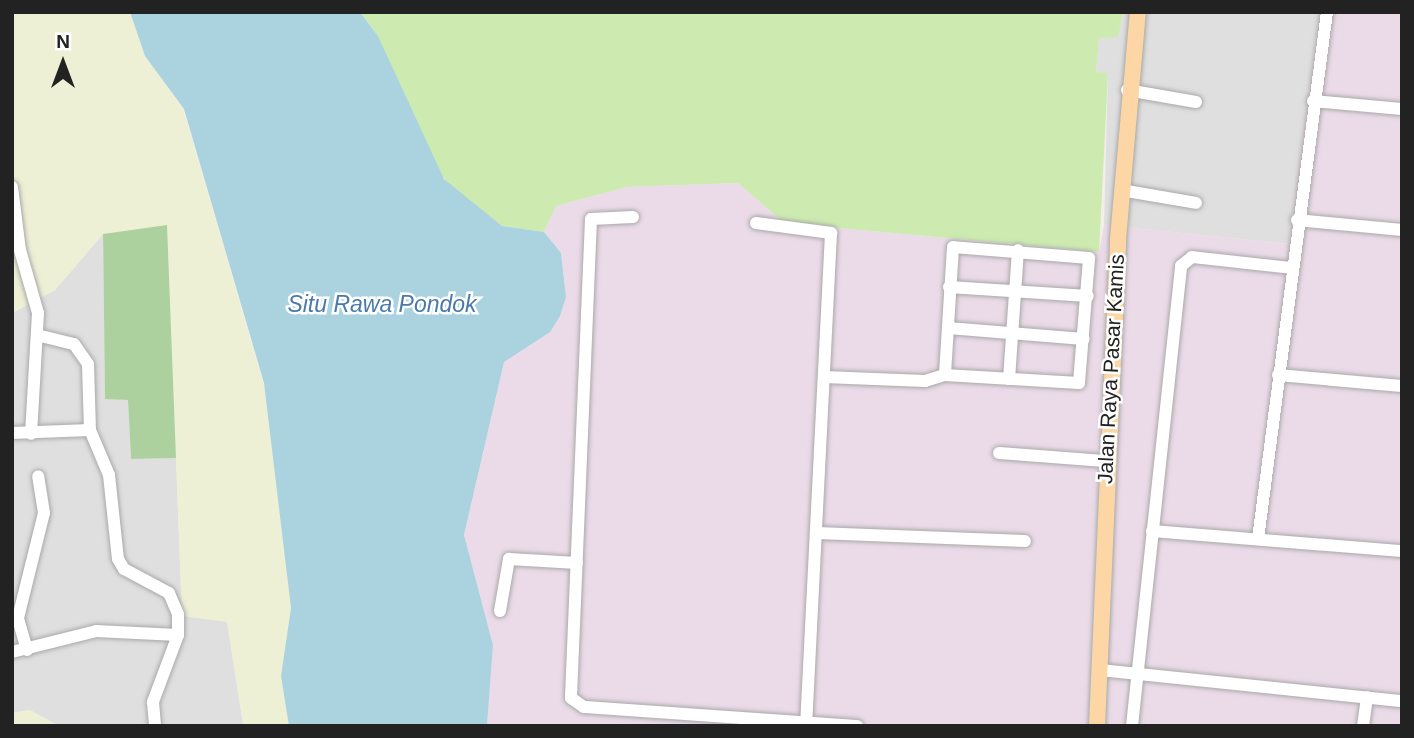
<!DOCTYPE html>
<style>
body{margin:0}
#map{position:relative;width:1414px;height:738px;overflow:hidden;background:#f2efe9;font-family:Arial,sans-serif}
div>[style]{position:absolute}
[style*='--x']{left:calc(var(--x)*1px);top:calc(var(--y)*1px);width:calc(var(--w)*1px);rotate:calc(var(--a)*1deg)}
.residential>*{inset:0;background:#e0dfdf}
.industrial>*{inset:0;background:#ebdbe8}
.farmland>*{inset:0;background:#eef0d5}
.grass>*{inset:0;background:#cdebb0}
.forest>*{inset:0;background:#add19e}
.water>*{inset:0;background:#aad3df}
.roads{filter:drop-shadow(0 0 2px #a9a9a9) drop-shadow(0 0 2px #a9a9a9)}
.minor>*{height:12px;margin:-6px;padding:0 6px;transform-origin:6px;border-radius:6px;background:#fff}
.major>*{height:16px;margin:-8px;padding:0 8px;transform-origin:8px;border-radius:8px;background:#fcd6a4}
span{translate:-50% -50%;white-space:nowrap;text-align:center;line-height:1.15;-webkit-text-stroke:5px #fff;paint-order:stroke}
.street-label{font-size:21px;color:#222}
.water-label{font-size:23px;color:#4a7aab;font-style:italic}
.frame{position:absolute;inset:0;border:14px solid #222;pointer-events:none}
.north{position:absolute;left:28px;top:28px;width:70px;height:70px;-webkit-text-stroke:5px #fff;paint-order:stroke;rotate:0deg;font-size:19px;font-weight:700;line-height:28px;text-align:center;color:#222}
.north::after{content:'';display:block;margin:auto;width:24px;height:32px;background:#222;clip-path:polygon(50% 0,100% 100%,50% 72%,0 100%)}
</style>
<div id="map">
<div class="residential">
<div style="clip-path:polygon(1123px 12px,1319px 12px,1289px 244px,1104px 225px,1108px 74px,1096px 72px,1099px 37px,1117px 37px)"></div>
<div style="clip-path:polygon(103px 234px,105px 398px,128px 400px,131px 459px,176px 458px,182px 616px,227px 621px,243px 724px,253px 726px,59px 726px,30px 710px,12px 713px,12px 313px,55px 290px)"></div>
</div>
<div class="industrial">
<div style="clip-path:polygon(1319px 12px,1402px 12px,1402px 726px,487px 726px,493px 645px,464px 535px,504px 362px,536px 341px,560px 316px,566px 297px,561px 253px,544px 232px,556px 206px,627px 187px,738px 183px,784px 223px,1099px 252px,1104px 225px,1288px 244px)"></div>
</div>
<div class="farmland">
<div style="clip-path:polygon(12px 12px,130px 12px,145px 56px,183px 109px,269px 403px,291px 608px,289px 726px,243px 724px,227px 622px,182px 616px,167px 226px,103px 234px,55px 290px,12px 313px)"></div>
<div style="clip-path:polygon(29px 710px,59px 726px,12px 726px,12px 713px)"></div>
</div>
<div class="grass">
<div style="clip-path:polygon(360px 12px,1123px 12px,1118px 37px,1099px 38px,1096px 72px,1108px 73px,1099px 252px,784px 223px,738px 183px,627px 187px,556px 206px,544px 232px,502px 226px,454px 191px,436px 168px,378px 36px)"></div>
</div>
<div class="forest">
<div style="clip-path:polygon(167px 225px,176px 458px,131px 459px,128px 400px,105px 399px,103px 234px)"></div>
</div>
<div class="water">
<div style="clip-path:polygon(130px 12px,360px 12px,378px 36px,444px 179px,502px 226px,544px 232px,561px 253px,566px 297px,560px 316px,550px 332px,504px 362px,464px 535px,493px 645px,487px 726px,289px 726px,281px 676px,291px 608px,264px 383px,184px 109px,145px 56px)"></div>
</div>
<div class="roads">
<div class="minor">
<div style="--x:1127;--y:90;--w:70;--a:9.9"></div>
<div style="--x:1313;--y:101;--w:89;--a:5.1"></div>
<div style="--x:12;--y:187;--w:64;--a:82.8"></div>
<div style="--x:20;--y:250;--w:66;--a:74.1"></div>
<div style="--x:38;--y:313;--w:121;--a:93.3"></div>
<div style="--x:1121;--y:190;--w:76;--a:9.8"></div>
<div style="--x:633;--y:217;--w:42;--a:177.3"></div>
<div style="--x:591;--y:219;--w:479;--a:92.4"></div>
<div style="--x:571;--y:698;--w:16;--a:35"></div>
<div style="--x:584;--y:707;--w:274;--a:4"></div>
<div style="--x:1297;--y:220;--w:105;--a:5.4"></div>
<div style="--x:756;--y:223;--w:76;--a:7.6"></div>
<div style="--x:831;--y:233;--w:487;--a:92.9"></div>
<div style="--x:949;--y:287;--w:139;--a:3.7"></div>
<div style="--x:948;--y:328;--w:136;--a:4.6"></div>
<div style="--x:37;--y:335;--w:38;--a:14"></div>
<div style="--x:74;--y:344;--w:24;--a:55"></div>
<div style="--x:88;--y:364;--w:66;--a:88.3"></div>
<div style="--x:90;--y:430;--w:49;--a:67.1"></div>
<div style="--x:109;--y:475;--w:84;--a:83.9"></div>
<div style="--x:118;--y:559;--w:12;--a:59"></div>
<div style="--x:124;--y:569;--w:51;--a:28.1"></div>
<div style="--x:169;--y:593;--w:23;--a:67"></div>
<div style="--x:178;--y:614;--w:21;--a:90"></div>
<div style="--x:178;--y:635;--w:72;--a:110.5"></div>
<div style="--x:153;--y:702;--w:24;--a:85"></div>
<div style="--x:1278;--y:375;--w:124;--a:5.1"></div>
<div style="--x:824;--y:377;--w:101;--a:2.3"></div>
<div style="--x:925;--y:381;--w:21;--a:-17"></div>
<div style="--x:945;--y:375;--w:134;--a:3.4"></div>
<div style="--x:1079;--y:383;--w:125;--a:-85.4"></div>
<div style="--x:1089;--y:258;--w:136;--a:-175.4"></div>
<div style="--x:953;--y:247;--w:128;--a:93.6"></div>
<div style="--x:1009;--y:379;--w:129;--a:-86"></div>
<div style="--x:12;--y:433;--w:78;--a:-2.2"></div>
<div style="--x:999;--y:453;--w:106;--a:4.3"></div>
<div style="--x:1152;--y:531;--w:251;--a:4.6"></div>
<div style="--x:817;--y:533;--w:208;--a:2.2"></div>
<div style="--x:1258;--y:539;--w:531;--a:-82.54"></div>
<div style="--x:500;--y:611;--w:53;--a:-80.2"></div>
<div style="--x:509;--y:559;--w:68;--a:3.4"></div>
<div style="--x:27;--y:650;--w:33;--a:-106"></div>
<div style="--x:18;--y:618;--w:108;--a:-76.1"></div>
<div style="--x:44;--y:513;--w:37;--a:-99"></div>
<div style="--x:12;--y:652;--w:87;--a:-14"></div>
<div style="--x:96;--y:631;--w:82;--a:2.8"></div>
<div style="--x:1100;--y:670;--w:304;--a:5.9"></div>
<div style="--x:1132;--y:726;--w:463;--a:-83.9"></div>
<div style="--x:1181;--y:266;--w:14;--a:-39"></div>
<div style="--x:1192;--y:257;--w:100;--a:6.3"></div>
<div style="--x:1363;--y:726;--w:29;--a:-82"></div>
</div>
<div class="major">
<div style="--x:1097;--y:726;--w:487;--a:-87.5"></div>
<div style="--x:1118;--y:239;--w:228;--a:-85"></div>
</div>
</div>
<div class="street-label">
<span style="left:1111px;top:369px;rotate:-87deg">Jalan Raya Pasar Kamis</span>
</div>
<div class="water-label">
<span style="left:382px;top:304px">Situ Rawa Pondok</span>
</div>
<div class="frame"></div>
<div class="north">N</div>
</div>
